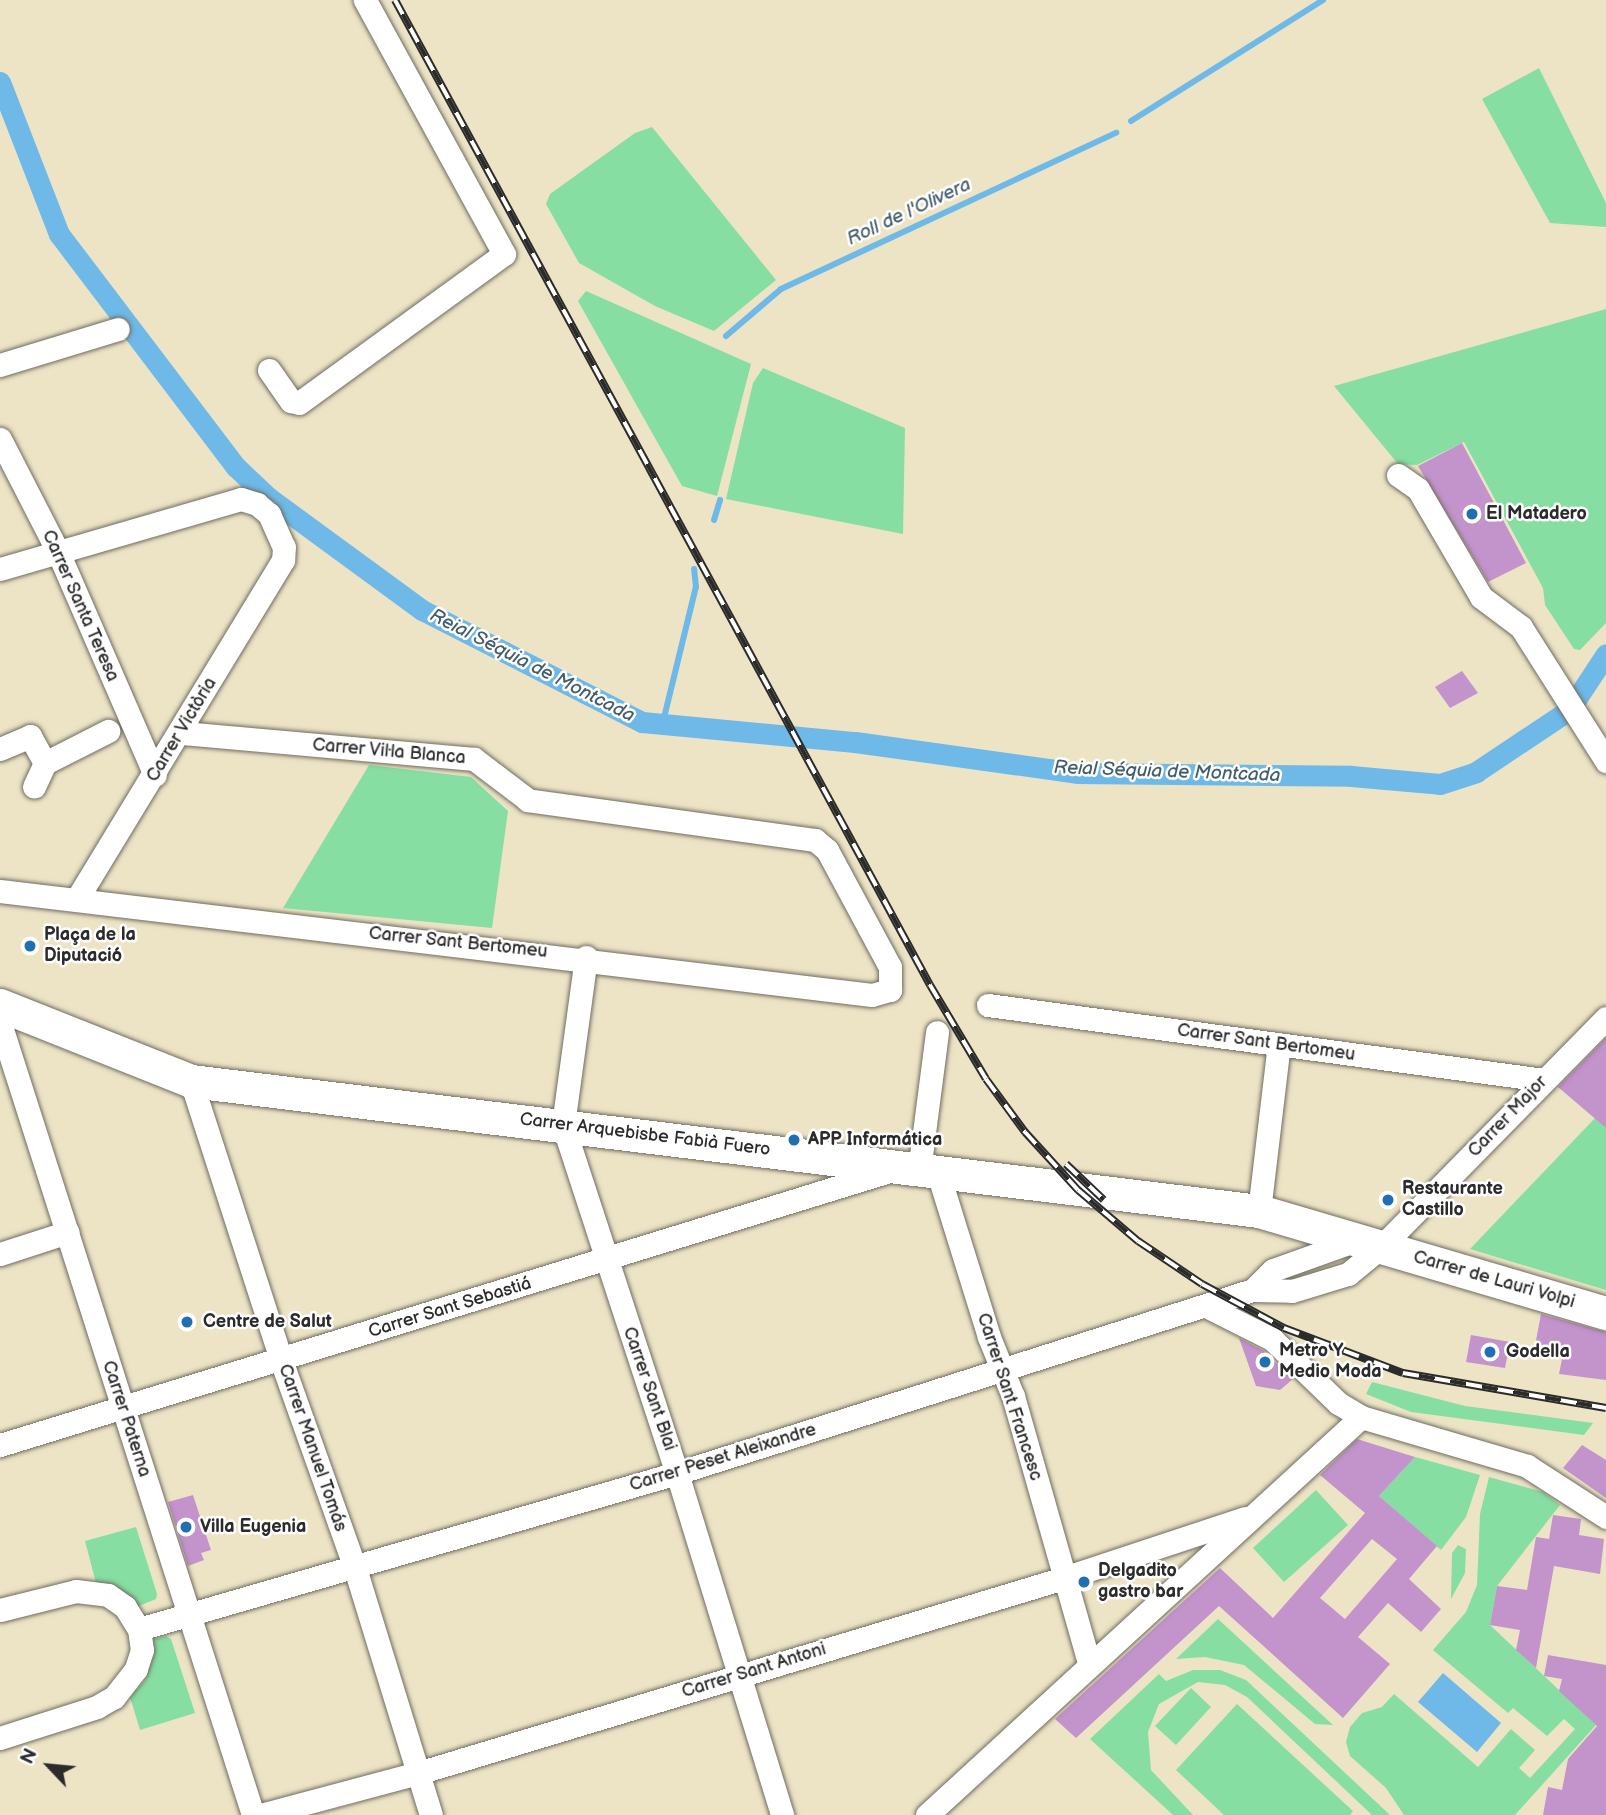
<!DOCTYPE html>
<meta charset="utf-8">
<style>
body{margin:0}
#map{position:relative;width:1606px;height:1815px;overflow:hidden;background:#ede4c6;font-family:"Balsamiq Sans",sans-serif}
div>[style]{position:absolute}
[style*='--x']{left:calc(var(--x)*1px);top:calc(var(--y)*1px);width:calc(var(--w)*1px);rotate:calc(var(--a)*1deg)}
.green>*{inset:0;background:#86dea2}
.water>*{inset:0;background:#6eb9e7}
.stream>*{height:6px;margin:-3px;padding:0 3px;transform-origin:3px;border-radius:3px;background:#6eb9e7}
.canal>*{height:21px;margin:-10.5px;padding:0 10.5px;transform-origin:10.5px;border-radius:10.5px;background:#6eb9e7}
.building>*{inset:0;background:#c393cc}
.roads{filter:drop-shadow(0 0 2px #6f6c61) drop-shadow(0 0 2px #6f6c61)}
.street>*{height:23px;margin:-11.5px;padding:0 11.5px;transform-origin:11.5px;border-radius:11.5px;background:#fff}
.secondary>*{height:33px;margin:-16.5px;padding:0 16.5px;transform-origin:16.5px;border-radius:16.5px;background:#fff}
.rail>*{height:8px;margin-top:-4px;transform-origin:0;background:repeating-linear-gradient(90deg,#fff 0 16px,#2b2b2b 0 32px);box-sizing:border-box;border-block:2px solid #2b2b2b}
.dots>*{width:19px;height:19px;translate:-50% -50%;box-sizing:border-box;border:4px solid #fff;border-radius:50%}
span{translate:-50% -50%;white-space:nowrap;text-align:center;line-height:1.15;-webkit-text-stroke:5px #fff;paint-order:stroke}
.poi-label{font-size:18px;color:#2b2b2b;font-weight:700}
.left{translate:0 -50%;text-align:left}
.street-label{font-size:18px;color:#2b2b2b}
.water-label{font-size:19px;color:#425d6d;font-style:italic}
.north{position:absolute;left:14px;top:1731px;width:70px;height:70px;-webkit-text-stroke:5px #fff;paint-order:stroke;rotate:296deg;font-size:19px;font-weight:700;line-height:28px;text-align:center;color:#2b2b2b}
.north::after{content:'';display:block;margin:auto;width:24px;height:32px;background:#2b2b2b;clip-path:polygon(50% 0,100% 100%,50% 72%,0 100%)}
</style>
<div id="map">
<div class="green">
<div style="clip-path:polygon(1539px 68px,1606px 203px,1606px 227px,1550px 223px,1482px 99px)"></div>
<div style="clip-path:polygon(652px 127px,776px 280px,714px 331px,655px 306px,579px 263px,546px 204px,550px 194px,635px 133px)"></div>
<div style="clip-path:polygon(586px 291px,751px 364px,717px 496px,682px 486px,578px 301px)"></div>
<div style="clip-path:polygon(1606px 309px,1606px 623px,1580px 650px,1574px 649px,1545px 605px,1543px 588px,1464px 442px,1417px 465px,1398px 464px,1334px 386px)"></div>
<div style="clip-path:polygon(763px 368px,905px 428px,903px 534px,726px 499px,753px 383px)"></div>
<div style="clip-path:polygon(369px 765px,471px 777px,508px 811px,492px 928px,283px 908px)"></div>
<div style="clip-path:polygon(1596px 1117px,1606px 1128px,1606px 1290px,1470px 1249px)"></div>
<div style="clip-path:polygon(1372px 1382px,1465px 1406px,1593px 1423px,1584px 1435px,1411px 1412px,1366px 1394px)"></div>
<div style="clip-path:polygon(1415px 1457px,1480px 1475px,1466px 1517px,1441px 1550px,1379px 1496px)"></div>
<div style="clip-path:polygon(1489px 1477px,1543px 1492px,1560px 1505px,1497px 1586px,1490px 1625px,1596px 1725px,1515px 1815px,1404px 1815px,1386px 1788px,1350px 1756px,1346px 1742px,1350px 1727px,1362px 1713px,1382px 1707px,1394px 1694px,1478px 1767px,1511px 1729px,1535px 1750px,1519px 1768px,1530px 1778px,1575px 1729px,1564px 1719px,1547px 1736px,1513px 1708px,1508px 1713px,1433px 1650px,1466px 1612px,1477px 1585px,1480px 1514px)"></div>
<div style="clip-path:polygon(1316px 1490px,1348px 1525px,1284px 1582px,1253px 1548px)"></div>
<div style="clip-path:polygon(136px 1527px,157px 1594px,156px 1599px,134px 1608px,96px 1583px,85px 1541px)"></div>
<div style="clip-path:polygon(1458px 1545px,1466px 1549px,1465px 1573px,1451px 1599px,1452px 1553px)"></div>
<div style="clip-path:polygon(1218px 1619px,1333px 1725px,1315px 1724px,1244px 1665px,1205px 1657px,1176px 1659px)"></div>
<div style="clip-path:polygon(166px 1636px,171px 1639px,195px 1713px,140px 1730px,130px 1697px,146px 1679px,154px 1639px)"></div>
<div style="clip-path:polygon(1193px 1670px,1220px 1670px,1246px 1680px,1390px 1815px,1372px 1815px,1247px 1697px,1225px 1685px,1198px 1682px,1159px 1704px,1148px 1732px,1151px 1770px,1193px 1815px,1173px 1815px,1090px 1739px,1159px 1674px,1166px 1681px)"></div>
<div style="clip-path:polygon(1191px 1688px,1211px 1707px,1176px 1745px,1155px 1726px)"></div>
<div style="clip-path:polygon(1237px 1704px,1353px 1811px,1350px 1815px,1224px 1815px,1176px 1770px)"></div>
</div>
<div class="water">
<div style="clip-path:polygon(1443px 1673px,1501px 1723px,1477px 1752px,1418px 1702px)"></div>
</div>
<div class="stream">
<div style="--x:1131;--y:121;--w:227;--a:-32.2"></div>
<div style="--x:726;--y:336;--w:72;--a:-40.5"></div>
<div style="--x:781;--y:289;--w:370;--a:-25"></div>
<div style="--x:714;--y:520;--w:21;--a:-73"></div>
<div style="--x:662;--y:726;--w:143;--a:-76.3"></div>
<div style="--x:696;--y:587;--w:18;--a:-96"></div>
</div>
<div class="canal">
<div style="--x:0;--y:82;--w:163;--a:68.8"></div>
<div style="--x:59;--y:234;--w:293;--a:52.8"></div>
<div style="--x:236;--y:467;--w:45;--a:43.2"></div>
<div style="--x:269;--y:498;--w:190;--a:36.2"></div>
<div style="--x:422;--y:610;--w:247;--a:27"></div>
<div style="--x:642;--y:722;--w:214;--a:5.4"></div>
<div style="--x:855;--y:742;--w:224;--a:7.9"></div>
<div style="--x:1077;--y:773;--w:274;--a:0.6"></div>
<div style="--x:1351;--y:776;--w:89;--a:5.1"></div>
<div style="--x:1440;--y:784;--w:38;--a:-18"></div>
<div style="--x:1476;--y:772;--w:105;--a:-33.7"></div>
<div style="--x:1575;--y:701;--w:56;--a:-56.6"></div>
</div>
<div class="building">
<div style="clip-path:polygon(1462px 443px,1526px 563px,1488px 582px,1418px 466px)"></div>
<div style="clip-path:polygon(1462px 671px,1478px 693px,1450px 708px,1435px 687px)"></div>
<div style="clip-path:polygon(1606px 1038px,1606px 1128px,1558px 1087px)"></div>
<div style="clip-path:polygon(1541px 1314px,1606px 1332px,1606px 1380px,1559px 1374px,1563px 1354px,1534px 1351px)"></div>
<div style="clip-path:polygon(1471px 1335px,1510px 1342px,1505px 1368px,1466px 1362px)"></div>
<div style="clip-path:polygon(1239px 1338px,1264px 1351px,1293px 1379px,1280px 1390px,1256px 1386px)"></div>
<div style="clip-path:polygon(evenodd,1357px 1439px,1415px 1457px,1379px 1496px,1437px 1546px,1409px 1579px,1441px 1609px,1421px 1632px,1388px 1603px,1358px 1637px,1390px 1664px,1343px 1718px,1219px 1606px,1076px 1738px,1055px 1719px,1220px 1568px,1273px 1618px,1365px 1513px,1320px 1475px,1357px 1439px,1372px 1539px,1397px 1559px,1345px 1619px,1320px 1598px,1372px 1539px)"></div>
<div style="clip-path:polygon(1582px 1445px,1606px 1460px,1606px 1498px,1563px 1468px)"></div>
<div style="clip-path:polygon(193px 1495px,211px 1550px,201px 1553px,204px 1560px,188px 1566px,168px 1502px)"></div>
<div style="clip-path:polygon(1553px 1515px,1581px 1519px,1579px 1535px,1604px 1539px,1600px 1574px,1554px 1566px,1536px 1668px,1516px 1650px,1520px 1630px,1490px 1625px,1497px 1586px,1527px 1590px,1536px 1537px,1549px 1539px)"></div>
<div style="clip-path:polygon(1548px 1655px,1606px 1665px,1606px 1815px,1543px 1815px,1548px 1787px,1562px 1790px,1568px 1759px,1597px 1726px,1559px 1691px,1562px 1679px,1544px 1676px)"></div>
</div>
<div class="roads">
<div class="street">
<div style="--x:0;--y:365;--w:123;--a:-17"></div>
<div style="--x:269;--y:370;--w:38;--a:55"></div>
<div style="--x:291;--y:401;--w:8;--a:14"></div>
<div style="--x:299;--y:403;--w:253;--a:-36"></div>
<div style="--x:504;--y:254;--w:290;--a:-118.7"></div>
<div style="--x:0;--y:439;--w:127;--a:62.8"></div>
<div style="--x:58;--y:552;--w:243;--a:66.5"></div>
<div style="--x:1398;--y:475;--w:24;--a:35"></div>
<div style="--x:1418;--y:489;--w:125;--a:59.7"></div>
<div style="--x:1481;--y:597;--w:50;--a:36.9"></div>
<div style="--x:1521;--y:627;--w:159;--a:57.6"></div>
<div style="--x:0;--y:569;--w:251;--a:-16.2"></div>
<div style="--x:241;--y:499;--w:17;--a:17"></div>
<div style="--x:257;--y:504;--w:16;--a:40"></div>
<div style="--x:269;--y:514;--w:36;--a:66"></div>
<div style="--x:284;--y:547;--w:13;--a:94"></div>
<div style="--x:283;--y:560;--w:397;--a:121.3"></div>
<div style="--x:0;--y:749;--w:33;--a:-23"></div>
<div style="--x:30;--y:736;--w:31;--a:61"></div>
<div style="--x:45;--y:763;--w:26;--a:115"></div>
<div style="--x:45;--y:763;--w:71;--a:-26.9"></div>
<div style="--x:0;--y:891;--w:878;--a:6.8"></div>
<div style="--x:872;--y:995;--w:19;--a:-16"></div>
<div style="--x:890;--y:990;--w:23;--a:-90"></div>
<div style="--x:890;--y:967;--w:133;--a:-118.3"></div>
<div style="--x:827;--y:850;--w:16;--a:-140"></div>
<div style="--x:815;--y:840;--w:290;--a:-172.1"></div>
<div style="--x:528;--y:800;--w:68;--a:-142.8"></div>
<div style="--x:474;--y:759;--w:295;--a:-174.9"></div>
<div style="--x:586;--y:957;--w:170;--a:97.8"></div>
<div style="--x:563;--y:1125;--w:366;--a:71.9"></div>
<div style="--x:677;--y:1473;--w:358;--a:72.9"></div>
<div style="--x:988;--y:1005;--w:561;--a:7.68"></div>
<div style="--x:0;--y:1023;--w:831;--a:72.28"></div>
<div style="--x:191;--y:1081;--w:293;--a:72.1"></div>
<div style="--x:281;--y:1360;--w:221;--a:70.4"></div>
<div style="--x:355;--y:1568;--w:258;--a:72.9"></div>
<div style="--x:919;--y:1171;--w:140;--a:-82.6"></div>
<div style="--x:938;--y:1173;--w:172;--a:72.7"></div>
<div style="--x:989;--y:1337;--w:64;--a:67.9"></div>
<div style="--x:1013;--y:1396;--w:278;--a:74.1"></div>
<div style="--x:1259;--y:1211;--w:168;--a:-83.2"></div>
<div style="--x:0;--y:1254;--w:71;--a:-17.9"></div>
<div style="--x:1253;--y:1290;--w:39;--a:1"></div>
<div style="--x:1292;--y:1291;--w:59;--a:-16.9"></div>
<div style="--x:1348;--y:1274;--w:43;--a:-39.3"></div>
<div style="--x:1381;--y:1247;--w:321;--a:-45.5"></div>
<div style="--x:1253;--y:1290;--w:28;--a:-45"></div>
<div style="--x:1273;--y:1270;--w:89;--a:-19.7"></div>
<div style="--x:1206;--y:1306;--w:74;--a:26.6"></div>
<div style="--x:1272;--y:1339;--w:92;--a:44.1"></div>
<div style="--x:1338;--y:1403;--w:27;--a:31"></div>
<div style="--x:1361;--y:1417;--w:173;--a:16.4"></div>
<div style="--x:1527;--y:1466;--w:94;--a:32.8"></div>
<div style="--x:0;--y:1445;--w:934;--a:-17.12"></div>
<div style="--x:0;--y:1610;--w:78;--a:-14"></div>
<div style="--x:76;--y:1591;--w:32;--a:7"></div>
<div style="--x:108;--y:1595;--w:21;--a:35"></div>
<div style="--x:125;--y:1607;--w:26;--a:58"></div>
<div style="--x:139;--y:1629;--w:21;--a:82"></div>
<div style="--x:142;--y:1650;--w:20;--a:108"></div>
<div style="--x:136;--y:1669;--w:36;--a:128"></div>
<div style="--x:114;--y:1697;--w:20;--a:150"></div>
<div style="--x:97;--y:1707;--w:102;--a:162.3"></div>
<div style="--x:139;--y:1629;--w:560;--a:-16.17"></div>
<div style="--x:677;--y:1473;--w:604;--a:-17.63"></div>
<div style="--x:261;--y:1815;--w:163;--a:-15"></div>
<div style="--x:418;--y:1773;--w:675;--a:-16.8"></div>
<div style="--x:1064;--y:1578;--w:191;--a:-18.3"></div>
<div style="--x:927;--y:1815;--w:589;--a:-42.52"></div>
</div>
<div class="secondary">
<div style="--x:0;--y:1005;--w:206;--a:21.7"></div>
<div style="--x:191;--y:1081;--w:1076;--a:6.94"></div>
<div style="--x:1259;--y:1211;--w:362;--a:16.4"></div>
</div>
</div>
<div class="rail">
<div style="--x:395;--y:0;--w:1121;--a:61.49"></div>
<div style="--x:930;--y:985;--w:109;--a:59.2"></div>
<div style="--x:986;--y:1079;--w:66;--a:53.7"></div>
<div style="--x:1025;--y:1132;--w:79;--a:47.6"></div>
<div style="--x:1078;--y:1190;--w:79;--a:40.4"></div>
<div style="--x:1138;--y:1241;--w:77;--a:33.9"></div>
<div style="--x:1202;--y:1284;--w:93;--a:28.2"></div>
<div style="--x:1284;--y:1328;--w:127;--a:20.7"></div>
<div style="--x:1403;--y:1373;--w:206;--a:9.8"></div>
<div style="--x:1066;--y:1164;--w:52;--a:43.5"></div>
</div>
<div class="dots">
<div style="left:1472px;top:514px;background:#1f6fb2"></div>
<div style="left:30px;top:946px;background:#1f6fb2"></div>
<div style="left:794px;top:1140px;background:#1f6fb2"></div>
<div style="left:1388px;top:1200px;background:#1f6fb2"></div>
<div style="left:187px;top:1322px;background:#1f6fb2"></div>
<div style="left:1490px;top:1352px;background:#1f6fb2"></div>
<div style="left:1265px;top:1362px;background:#1f6fb2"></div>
<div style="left:186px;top:1527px;background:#1f6fb2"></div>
<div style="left:1084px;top:1582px;background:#1f6fb2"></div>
</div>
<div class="poi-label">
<span class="left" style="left:1486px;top:514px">El Matadero</span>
<span class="left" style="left:44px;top:946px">Plaça de la<br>Diputació</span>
<span class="left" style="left:808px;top:1140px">APP Informática</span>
<span class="left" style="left:1402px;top:1200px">Restaurante<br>Castillo</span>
<span class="left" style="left:203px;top:1322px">Centre de Salut</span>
<span class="left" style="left:1279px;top:1362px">Metro Y<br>Medio Moda</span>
<span class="left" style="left:1506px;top:1352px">Godella</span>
<span class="left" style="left:200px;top:1527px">Villa Eugenia</span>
<span class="left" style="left:1098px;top:1582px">Delgadito<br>gastro bar</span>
</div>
<div class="street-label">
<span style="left:80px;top:606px;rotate:66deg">Carrer Santa Teresa</span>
<span style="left:182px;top:730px;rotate:-59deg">Carrer Victòria</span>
<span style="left:389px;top:752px;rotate:5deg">Carrer Vil·la Blanca</span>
<span style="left:458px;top:943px;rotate:6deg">Carrer Sant Bertomeu</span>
<span style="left:1266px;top:1043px;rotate:8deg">Carrer Sant Bertomeu</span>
<span style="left:1508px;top:1117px;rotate:-46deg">Carrer Major</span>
<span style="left:645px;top:1135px;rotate:7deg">Carrer Arquebisbe Fabià Fuero</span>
<span style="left:1494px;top:1280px;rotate:16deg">Carrer de Lauri Volpi</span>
<span style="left:450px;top:1308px;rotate:-17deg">Carrer Sant Sebastiá</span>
<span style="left:649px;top:1389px;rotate:71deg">Carrer Sant Blai</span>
<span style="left:1009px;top:1397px;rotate:72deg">Carrer Sant Francesc</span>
<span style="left:126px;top:1419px;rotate:72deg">Carrer Paterna</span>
<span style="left:312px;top:1448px;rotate:71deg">Carrer Manuel Tomás</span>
<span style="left:723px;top:1458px;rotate:-17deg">Carrer Peset Aleixandre</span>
<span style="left:754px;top:1671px;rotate:-17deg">Carrer Sant Antoni</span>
</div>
<div class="water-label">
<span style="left:909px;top:212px;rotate:-25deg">Roll de l'Olivera</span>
<span style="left:532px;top:666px;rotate:27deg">Reial Séquia de Montcada</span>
<span style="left:1167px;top:772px;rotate:2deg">Reial Séquia de Montcada</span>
</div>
<div class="north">N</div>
</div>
